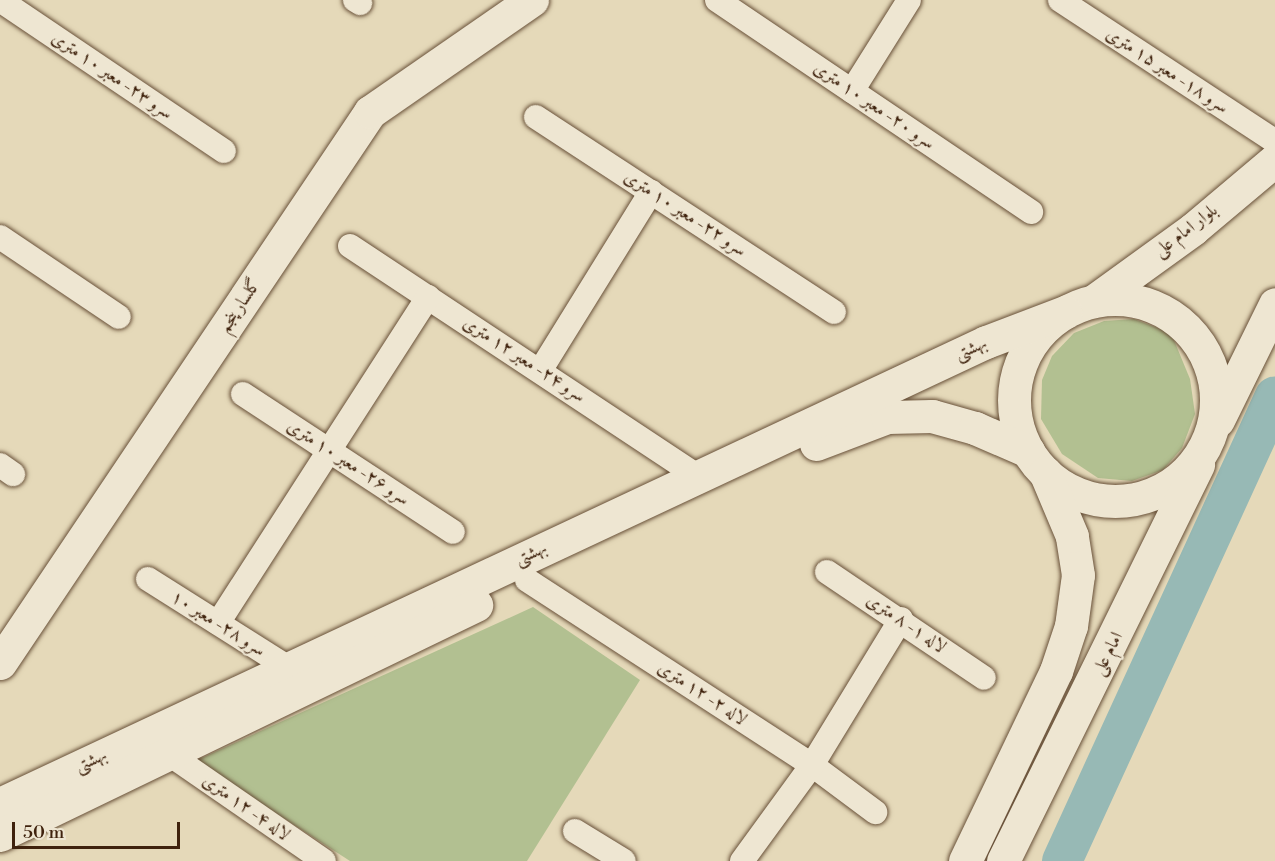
<!DOCTYPE html>
<meta charset="utf-8">
<style>
body{margin:0}
#map{position:relative;width:1275px;height:861px;overflow:hidden;background:#e5d9b9;font-family:"Libre Bodoni",Amiri,serif}
div>[style]{position:absolute}
[style*='--x']{left:calc(var(--x)*1px);top:calc(var(--y)*1px);width:calc(var(--w)*1px);rotate:calc(var(--a)*1deg)}
.green>*{inset:0;background:#b2c091}
.river>*{height:40px;margin:-20px;padding:0 20px;transform-origin:20px;border-radius:20px;background:#97b9b5}
.roads{filter:drop-shadow(0 0 2px #685038) drop-shadow(0 0 2px #685038)}
.street>*{height:24px;margin:-12px;padding:0 12px;transform-origin:12px;border-radius:12px;background:#eee6d2}
.secondary>*{height:33px;margin:-16.5px;padding:0 16.5px;transform-origin:16.5px;border-radius:16.5px;background:#eee6d2}
.secondary>.ring{margin:-16.5px;padding:0;box-sizing:content-box;background:none;border:33px solid #eee6d2;border-radius:50%}
span{translate:-50% -50%;white-space:nowrap;text-align:center;line-height:1.15;-webkit-text-stroke:4.5px #eee6d2;paint-order:stroke}
.street-label{font-size:18px;color:#3f220d}
.scale{position:absolute;left:12px;top:822px;width:168px;height:27px;box-sizing:border-box;border:3px solid #3f220d;border-top:0;padding-left:8px;font-size:18px;line-height:21px;white-space:nowrap;color:#3f220d;-webkit-text-stroke:4px #eee6d2;paint-order:stroke}
</style>
<div id="map">
<div class="green">
<div style="clip-path:polygon(1134px 319px,1171px 333px,1190px 379px,1195px 414px,1182px 448px,1163px 470px,1132px 481px,1098px 478px,1062px 454px,1041px 419px,1042px 380px,1052px 356px,1074px 333px,1104px 321px)"></div>
<div style="clip-path:polygon(533px 607px,640px 680px,527px 861px,350px 861px,195px 761px)"></div>
</div>
<div class="river">
<div style="--x:1062;--y:861;--w:511;--a:-65.39"></div>
</div>
<div class="roads">
<div class="street">
<div style="--x:0;--y:0;--w:270;--a:34"></div>
<div style="--x:355;--y:0;--w:6;--a:31"></div>
<div style="--x:717;--y:0;--w:379;--a:34"></div>
<div style="--x:1060;--y:0;--w:257;--a:33.3"></div>
<div style="--x:852;--y:91;--w:107;--a:-57.9"></div>
<div style="--x:536;--y:117;--w:356;--a:33.2"></div>
<div style="--x:0;--y:237;--w:143;--a:33.9"></div>
<div style="--x:350;--y:246;--w:417;--a:33.5"></div>
<div style="--x:540;--y:371;--w:211;--a:-58.2"></div>
<div style="--x:243;--y:394;--w:251;--a:33.3"></div>
<div style="--x:0;--y:465;--w:16;--a:35"></div>
<div style="--x:827;--y:572;--w:189;--a:34"></div>
<div style="--x:148;--y:579;--w:167;--a:32.3"></div>
<div style="--x:527;--y:580;--w:340;--a:33"></div>
<div style="--x:812;--y:765;--w:79;--a:36.7"></div>
<div style="--x:218;--y:623;--w:388;--a:-57.2"></div>
<div style="--x:169;--y:754;--w:188;--a:34.6"></div>
<div style="--x:575;--y:831;--w:57;--a:31.5"></div>
<div style="--x:742;--y:861;--w:119;--a:-53.9"></div>
<div style="--x:812;--y:765;--w:171;--a:-58.6"></div>
</div>
<div class="secondary">
<div class="ring" style="left:1014px;top:299px;width:169px;height:169px"></div>
<div style="--x:1095;--y:300;--w:121;--a:-35.9"></div>
<div style="--x:1193;--y:229;--w:107;--a:-40.1"></div>
<div style="--x:1218;--y:420;--w:129;--a:-63.8"></div>
<div style="--x:816;--y:444;--w:76;--a:-20.8"></div>
<div style="--x:887;--y:417;--w:45;--a:-1.3"></div>
<div style="--x:932;--y:416;--w:45;--a:15.6"></div>
<div style="--x:975;--y:428;--w:58;--a:23.5"></div>
<div style="--x:0;--y:663;--w:664;--a:-56.12"></div>
<div style="--x:370;--y:112;--w:197;--a:-34.7"></div>
<div style="--x:0;--y:804;--w:1089;--a:-25.11"></div>
<div style="--x:986;--y:342;--w:85;--a:-20.8"></div>
<div style="--x:0;--y:835;--w:529;--a:-25.79"></div>
<div style="--x:965;--y:861;--w:211;--a:-64.4"></div>
<div style="--x:1056;--y:671;--w:47;--a:-71.6"></div>
<div style="--x:1071;--y:626;--w:51;--a:-82.2"></div>
<div style="--x:1078;--y:575;--w:39;--a:-99"></div>
<div style="--x:1072;--y:536;--w:69;--a:-112.9"></div>
<div style="--x:1003;--y:861;--w:442;--a:-63.8"></div>
</div>
</div>
<div class="street-label">
<span style="left:1167px;top:71px;rotate:33deg">سرو ۱۸- معبر ۱۵ متری</span>
<span style="left:112px;top:76px;rotate:34deg">سرو ۲۳- معبر ۱۰ متری</span>
<span style="left:874px;top:106px;rotate:34deg">سرو ۲۰- معبر ۱۰ متری</span>
<span style="left:685px;top:214px;rotate:33deg">سرو ۲۲- معبر ۱۰ متری</span>
<span style="left:1186px;top:231px;rotate:-37deg">بلوار امام علی</span>
<span style="left:240px;top:306px;rotate:-56deg">گلسار پنجم</span>
<span style="left:971px;top:349px;rotate:-24deg">بهشتی</span>
<span style="left:524px;top:360px;rotate:33deg">سرو ۲۴- معبر ۱۲ متری</span>
<span style="left:348px;top:463px;rotate:33deg">سرو ۲۶- معبر ۱۰ متری</span>
<span style="left:531px;top:554px;rotate:-25deg">بهشتی</span>
<span style="left:218px;top:624px;rotate:32deg">سرو ۲۸- معبر ۱۰</span>
<span style="left:906px;top:624px;rotate:34deg">لاله ۱- ۸ متری</span>
<span style="left:1108px;top:654px;rotate:-63deg">امام علی</span>
<span style="left:702px;top:694px;rotate:33deg">لاله ۲- ۱۲ متری</span>
<span style="left:91px;top:761px;rotate:-25deg">بهشتی</span>
<span style="left:246px;top:808px;rotate:35deg">لاله ۴- ۱۲ متری</span>
</div>
<div class="scale">50 m</div>
</div>
